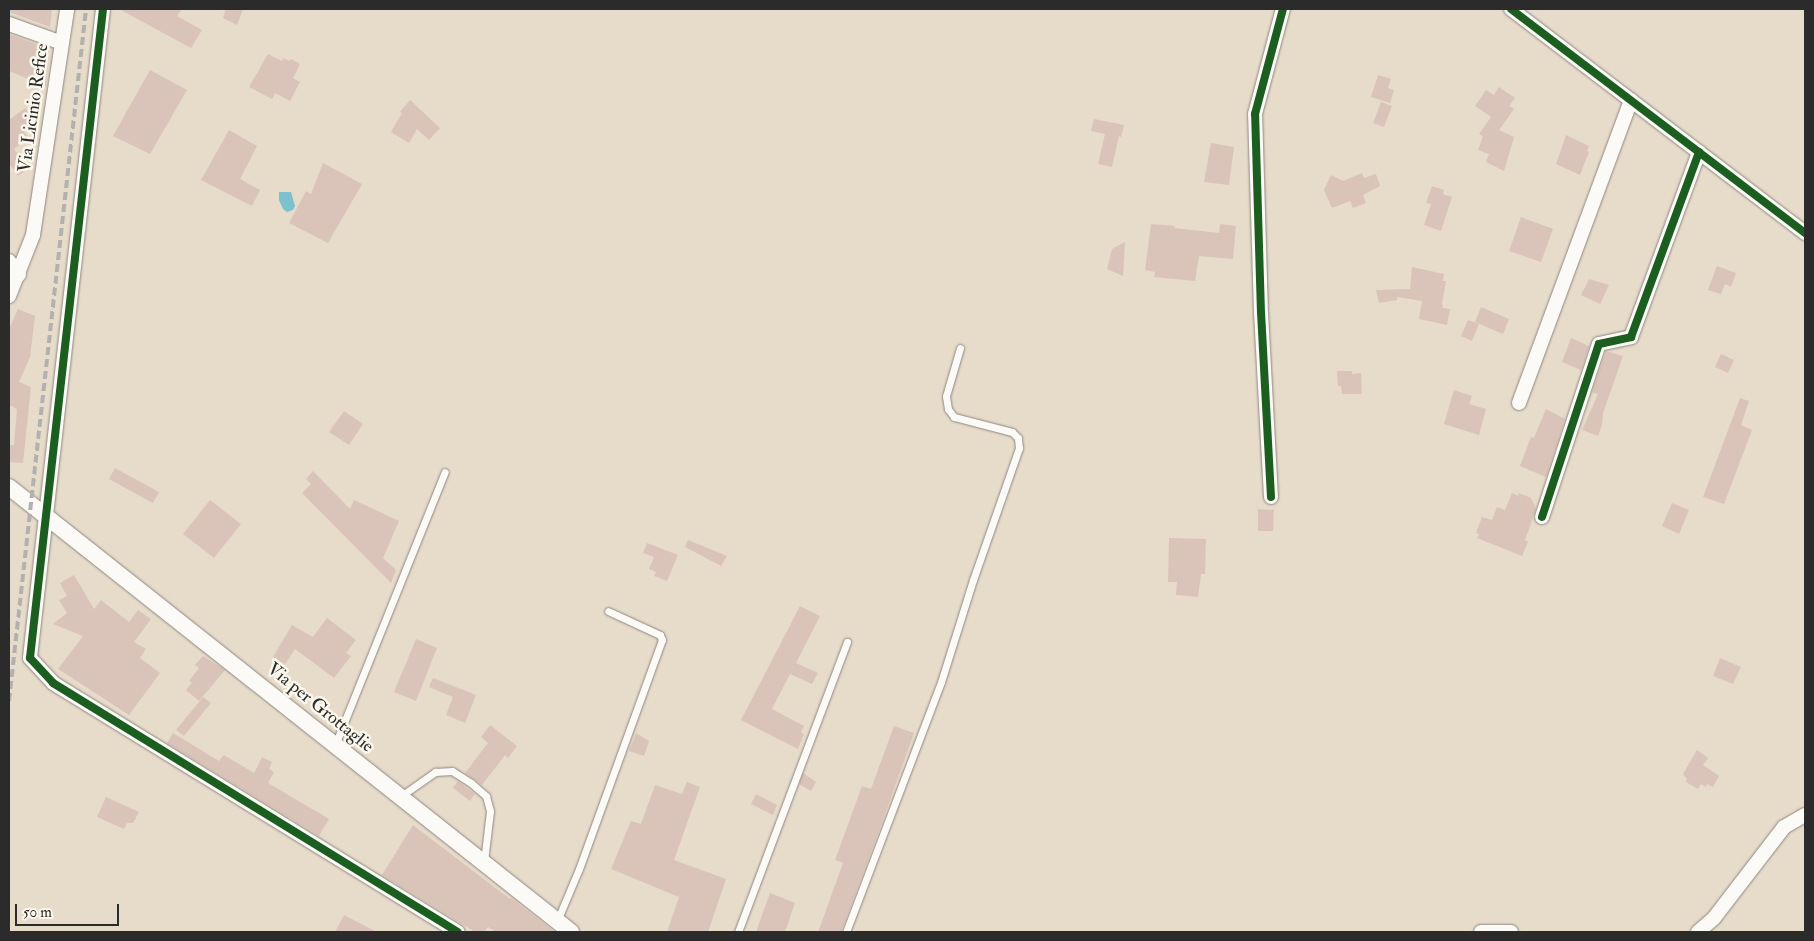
<!DOCTYPE html>
<style>
body{margin:0}
#map{position:relative;width:1814px;height:941px;overflow:hidden;background:#e7dbca;font-family:"IM FELL Double Pica",serif}
div>[style]{position:absolute}
[style*='--x']{left:calc(var(--x)*1px);top:calc(var(--y)*1px);width:calc(var(--w)*1px);rotate:calc(var(--a)*1deg)}
.water>*{inset:0;background:#7dc1ce}
.building>*{inset:0;background:#dac4ba}
.roads{filter:drop-shadow(0 0 1px #8e8880) drop-shadow(0 0 1px #8e8880)}
.service>*{height:7px;margin:-3.5px;padding:0 3.5px;transform-origin:3.5px;border-radius:3.5px;background:#fbfaf7}
.minor>*{height:14px;margin:-7px;padding:0 7px;transform-origin:7px;border-radius:7px;background:#fbfaf7}
.tertiary>*{height:16px;margin:-8px;padding:0 8px;transform-origin:8px;border-radius:8px;background:#fbfaf7}
.rail>*{height:4px;margin-top:-2px;transform-origin:0;background:repeating-linear-gradient(90deg,#b3b1af 0 8px,transparent 0 12px)}
.cycleway>*{height:8px;margin:-4px;padding:0 4px;transform-origin:4px;border-radius:4px;background:#1b5e20}
span{translate:-50% -50%;white-space:nowrap;text-align:center;line-height:1.15;-webkit-text-stroke:5px #fbf7ec;paint-order:stroke}
.street-label{font-size:18px;color:#2b2b2b}
.frame{position:absolute;inset:0;border:10px solid #2b2b2b;pointer-events:none}
.scale{position:absolute;left:15px;top:904px;width:104px;height:22px;box-sizing:border-box;border:2px solid #2b2b2b;border-top:0;padding-left:6px;font-size:15px;line-height:18px;white-space:nowrap;color:#2b2b2b;-webkit-text-stroke:4px #fbf7ec;paint-order:stroke}
</style>
<div id="map">
<div class="water">
<div style="clip-path:polygon(279px 192px,291px 192px,295px 206px,293px 210px,287px 212px,283px 209px,279px 200px)"></div>
</div>
<div class="building">
<div style="clip-path:polygon(9px 9px,52px 9px,50px 27px,9px 12px)"></div>
<div style="clip-path:polygon(119px 9px,182px 9px,177px 16px,202px 30px,191px 48px)"></div>
<div style="clip-path:polygon(226px 9px,243px 9px,237px 25px,223px 18px)"></div>
<div style="clip-path:polygon(9px 34px,49px 49px,46px 86px,9px 71px)"></div>
<div style="clip-path:polygon(268px 54px,282px 61px,283px 58px,289px 61px,291px 59px,300px 64px,293px 78px,300px 82px,290px 101px,275px 93px,272px 99px,249px 87px)"></div>
<div style="clip-path:polygon(150px 70px,187px 90px,150px 154px,113px 136px)"></div>
<div style="clip-path:polygon(1378px 75px,1391px 79px,1388px 88px,1394px 90px,1390px 103px,1371px 97px)"></div>
<div style="clip-path:polygon(1499px 87px,1515px 98px,1509px 106px,1514px 109px,1499px 130px,1514px 137px,1504px 171px,1486px 162px,1489px 154px,1478px 150px,1483px 136px,1479px 134px,1491px 117px,1475px 106px,1486px 90px,1494px 95px)"></div>
<div style="clip-path:polygon(410px 100px,440px 128px,429px 140px,417px 129px,409px 143px,391px 132px,402px 113px,400px 112px)"></div>
<div style="clip-path:polygon(1381px 102px,1392px 106px,1384px 127px,1373px 123px)"></div>
<div style="clip-path:polygon(25px 108px,33px 120px,21px 128px,29px 138px,14px 149px,28px 169px,18px 176px,9px 163px,9px 120px)"></div>
<div style="clip-path:polygon(1094px 119px,1124px 125px,1121px 137px,1119px 136px,1112px 167px,1098px 164px,1105px 134px,1091px 131px)"></div>
<div style="clip-path:polygon(229px 130px,257px 146px,240px 179px,260px 190px,252px 206px,201px 180px)"></div>
<div style="clip-path:polygon(1566px 135px,1589px 146px,1587px 151px,1589px 152px,1580px 175px,1556px 164px)"></div>
<div style="clip-path:polygon(1211px 143px,1234px 147px,1229px 185px,1204px 182px)"></div>
<div style="clip-path:polygon(323px 163px,362px 184px,328px 243px,289px 223px,306px 191px,311px 194px)"></div>
<div style="clip-path:polygon(1362px 173px,1364px 178px,1376px 174px,1380px 186px,1363px 195px,1366px 203px,1353px 208px,1350px 201px,1332px 208px,1324px 190px,1331px 175px,1343px 181px)"></div>
<div style="clip-path:polygon(1432px 186px,1444px 190px,1443px 194px,1452px 197px,1441px 231px,1424px 225px,1431px 204px,1426px 203px)"></div>
<div style="clip-path:polygon(1521px 217px,1553px 229px,1541px 262px,1509px 251px)"></div>
<div style="clip-path:polygon(1151px 224px,1175px 226px,1174px 228px,1219px 233px,1220px 224px,1236px 226px,1233px 259px,1199px 256px,1195px 281px,1154px 277px,1155px 272px,1145px 270px)"></div>
<div style="clip-path:polygon(1125px 242px,1123px 276px,1107px 269px,1112px 249px)"></div>
<div style="clip-path:polygon(1717px 266px,1736px 273px,1731px 287px,1725px 284px,1721px 294px,1708px 290px)"></div>
<div style="clip-path:polygon(1412px 267px,1444px 274px,1443px 281px,1446px 281px,1442px 304px,1443px 308px,1450px 309px,1447px 325px,1419px 319px,1422px 301px,1397px 297px,1397px 300px,1379px 303px,1376px 290px,1410px 289px)"></div>
<div style="clip-path:polygon(1589px 279px,1609px 285px,1600px 304px,1581px 295px)"></div>
<div style="clip-path:polygon(1481px 307px,1509px 319px,1503px 334px,1475px 322px)"></div>
<div style="clip-path:polygon(18px 309px,35px 316px,30px 357px,19px 382px,31px 387px,23px 463px,9px 462px,10px 445px,14px 445px,17px 409px,9px 405px,9px 329px)"></div>
<div style="clip-path:polygon(1468px 320px,1479px 324px,1472px 341px,1461px 336px)"></div>
<div style="clip-path:polygon(1571px 338px,1589px 346px,1581px 370px,1562px 362px)"></div>
<div style="clip-path:polygon(1606px 351px,1623px 356px,1603px 413px,1602px 425px,1598px 436px,1582px 430px,1598px 394px,1592px 392px)"></div>
<div style="clip-path:polygon(1721px 354px,1734px 360px,1728px 373px,1715px 367px)"></div>
<div style="clip-path:polygon(1337px 371px,1352px 371px,1352px 374px,1361px 373px,1362px 394px,1342px 394px,1341px 386px,1338px 386px)"></div>
<div style="clip-path:polygon(1454px 390px,1472px 396px,1469px 404px,1486px 409px,1479px 435px,1444px 424px)"></div>
<div style="clip-path:polygon(1740px 398px,1749px 401px,1741px 425px,1752px 430px,1724px 504px,1703px 497px)"></div>
<div style="clip-path:polygon(1546px 409px,1565px 419px,1546px 477px,1520px 466px,1531px 437px,1534px 438px)"></div>
<div style="clip-path:polygon(344px 411px,363px 424px,349px 445px,329px 432px)"></div>
<div style="clip-path:polygon(115px 468px,159px 492px,153px 503px,109px 479px)"></div>
<div style="clip-path:polygon(313px 471px,350px 509px,354px 500px,399px 521px,383px 558px,396px 570px,391px 583px,302px 493px,311px 484px,306px 479px)"></div>
<div style="clip-path:polygon(1512px 493px,1518px 496px,1519px 493px,1531px 498px,1536px 509px,1525px 540px,1528px 542px,1522px 556px,1477px 538px,1479px 534px,1476px 533px,1482px 517px,1492px 520px,1497px 507px,1505px 510px)"></div>
<div style="clip-path:polygon(210px 500px,241px 524px,214px 558px,183px 534px)"></div>
<div style="clip-path:polygon(1672px 503px,1689px 510px,1679px 534px,1662px 526px)"></div>
<div style="clip-path:polygon(1258px 509px,1274px 510px,1273px 531px,1258px 531px)"></div>
<div style="clip-path:polygon(1169px 538px,1206px 539px,1205px 574px,1201px 574px,1198px 597px,1176px 595px,1177px 582px,1168px 582px)"></div>
<div style="clip-path:polygon(688px 540px,727px 556px,721px 566px,685px 547px)"></div>
<div style="clip-path:polygon(647px 543px,678px 555px,667px 581px,654px 576px,656px 572px,649px 569px,654px 557px,643px 553px)"></div>
<div style="clip-path:polygon(74px 575px,94px 609px,101px 600px,129px 622px,138px 610px,151px 619px,134px 642px,146px 649px,140px 658px,160px 673px,129px 715px,58px 669px,83px 636px,53px 624px,67px 613px,59px 600px,67px 596px,60px 583px)"></div>
<div style="clip-path:polygon(800px 606px,820px 616px,796px 663px,818px 673px,812px 684px,790px 674px,772px 709px,804px 726px,801px 732px,804px 734px,798px 749px,741px 720px)"></div>
<div style="clip-path:polygon(327px 618px,356px 640px,346px 653px,351px 656px,334px 678px,295px 649px,285px 664px,273px 657px,292px 625px,313px 637px)"></div>
<div style="clip-path:polygon(416px 639px,437px 648px,416px 701px,394px 692px)"></div>
<div style="clip-path:polygon(203px 656px,225px 670px,199px 701px,186px 690px,192px 683px,189px 681px,199px 668px,195px 665px)"></div>
<div style="clip-path:polygon(1720px 658px,1741px 667px,1733px 684px,1713px 676px)"></div>
<div style="clip-path:polygon(433px 678px,476px 695px,465px 723px,446px 715px,453px 697px,429px 687px)"></div>
<div style="clip-path:polygon(203px 697px,211px 703px,184px 736px,176px 730px)"></div>
<div style="clip-path:polygon(490px 725px,517px 746px,508px 758px,505px 755px,482px 785px,465px 773px,488px 743px,481px 737px)"></div>
<div style="clip-path:polygon(894px 726px,914px 733px,879px 831px,841px 932px,818px 932px,843px 863px,835px 860px,862px 786px,871px 789px)"></div>
<div style="clip-path:polygon(173px 733px,219px 761px,224px 755px,254px 773px,262px 757px,272px 762px,269px 769px,274px 772px,268px 783px,329px 819px,319px 836px,167px 743px)"></div>
<div style="clip-path:polygon(636px 733px,649px 741px,644px 756px,629px 751px)"></div>
<div style="clip-path:polygon(1697px 750px,1708px 758px,1703px 765px,1719px 776px,1713px 787px,1707px 784px,1706px 787px,1701px 784px,1698px 789px,1686px 782px,1687px 779px,1683px 774px)"></div>
<div style="clip-path:polygon(803px 773px,816px 782px,811px 791px,799px 784px)"></div>
<div style="clip-path:polygon(458px 781px,475px 794px,470px 801px,453px 788px)"></div>
<div style="clip-path:polygon(687px 782px,700px 787px,674px 860px,726px 879px,708px 932px,667px 932px,679px 897px,611px 869px,631px 821px,641px 824px,655px 785px,682px 794px)"></div>
<div style="clip-path:polygon(756px 794px,777px 805px,773px 815px,751px 804px)"></div>
<div style="clip-path:polygon(106px 797px,139px 812px,133px 823px,127px 823px,124px 829px,97px 817px)"></div>
<div style="clip-path:polygon(413px 825px,510px 899px,511px 898px,555px 932px,496px 932px,488px 927px,484px 932px,475px 932px,382px 875px)"></div>
<div style="clip-path:polygon(770px 893px,795px 903px,785px 932px,756px 932px)"></div>
<div style="clip-path:polygon(344px 915px,377px 932px,335px 932px)"></div>
</div>
<div class="roads">
<div class="service">
<div style="--x:335;--y:745;--w:294;--a:-68.1"></div>
<div style="--x:401;--y:796;--w:42;--a:-35.2"></div>
<div style="--x:435;--y:772;--w:17;--a:-3"></div>
<div style="--x:452;--y:771;--w:22;--a:32"></div>
<div style="--x:471;--y:783;--w:20;--a:41"></div>
<div style="--x:486;--y:796;--w:16;--a:75"></div>
<div style="--x:490;--y:811;--w:50;--a:96.8"></div>
<div style="--x:557;--y:921;--w:56;--a:-67.1"></div>
<div style="--x:579;--y:869;--w:244;--a:-70.1"></div>
<div style="--x:662;--y:640;--w:5;--a:-112"></div>
<div style="--x:660;--y:635;--w:57;--a:-155.2"></div>
<div style="--x:738;--y:932;--w:310;--a:-69.4"></div>
<div style="--x:846;--y:932;--w:267;--a:-69.2"></div>
<div style="--x:941;--y:682;--w:107;--a:-72.6"></div>
<div style="--x:973;--y:580;--w:140;--a:-70.8"></div>
<div style="--x:1019;--y:448;--w:10;--a:-96"></div>
<div style="--x:1018;--y:438;--w:8;--a:-135"></div>
<div style="--x:1012;--y:432;--w:60;--a:-165.5"></div>
<div style="--x:954;--y:417;--w:10;--a:-127"></div>
<div style="--x:948;--y:409;--w:13;--a:-99"></div>
<div style="--x:946;--y:396;--w:50;--a:-73.7"></div>
</div>
<div class="minor">
<div style="--x:103;--y:9;--w:653;--a:96.42"></div>
<div style="--x:30;--y:658;--w:34;--a:47"></div>
<div style="--x:53;--y:683;--w:475;--a:31.6"></div>
<div style="--x:1511;--y:9;--w:370;--a:37.3"></div>
<div style="--x:9;--y:24;--w:56;--a:19.7"></div>
<div style="--x:9;--y:261;--w:17;--a:54"></div>
<div style="--x:9;--y:296;--w:66;--a:-68.5"></div>
<div style="--x:33;--y:235;--w:229;--a:-81.4"></div>
<div style="--x:1519;--y:403;--w:323;--a:-69.7"></div>
<div style="--x:1271;--y:497;--w:184;--a:-93.1"></div>
<div style="--x:1261;--y:313;--w:199;--a:-91.7"></div>
<div style="--x:1255;--y:114;--w:109;--a:-75.1"></div>
<div style="--x:1542;--y:517;--w:182;--a:-71.8"></div>
<div style="--x:1599;--y:344;--w:33;--a:-12"></div>
<div style="--x:1631;--y:337;--w:197;--a:-69.8"></div>
<div style="--x:1481;--y:932;--w:30;--a:0"></div>
<div style="--x:1698;--y:932;--w:21;--a:-41"></div>
<div style="--x:1714;--y:918;--w:115;--a:-52.4"></div>
<div style="--x:1784;--y:827;--w:24;--a:-30"></div>
</div>
<div class="tertiary">
<div style="--x:9;--y:487;--w:717;--a:38.37"></div>
</div>
</div>
<div class="rail">
<div style="--x:9;--y:701;--w:696;--a:-83.65"></div>
</div>
<div class="cycleway">
<div style="--x:103;--y:9;--w:653;--a:96.42"></div>
<div style="--x:30;--y:658;--w:34;--a:47"></div>
<div style="--x:53;--y:683;--w:475;--a:31.6"></div>
<div style="--x:1511;--y:9;--w:370;--a:37.3"></div>
<div style="--x:1271;--y:497;--w:184;--a:-93.1"></div>
<div style="--x:1261;--y:313;--w:199;--a:-91.7"></div>
<div style="--x:1255;--y:114;--w:109;--a:-75.1"></div>
<div style="--x:1542;--y:517;--w:182;--a:-71.8"></div>
<div style="--x:1599;--y:344;--w:33;--a:-12"></div>
<div style="--x:1631;--y:337;--w:197;--a:-69.8"></div>
</div>
<div class="street-label">
<span style="left:34px;top:108px;rotate:-82deg">Via Licinio Refice</span>
<span style="left:320px;top:708px;rotate:39deg">Via per Grottaglie</span>
</div>
<div class="frame"></div>
<div class="scale">50 m</div>
</div>
